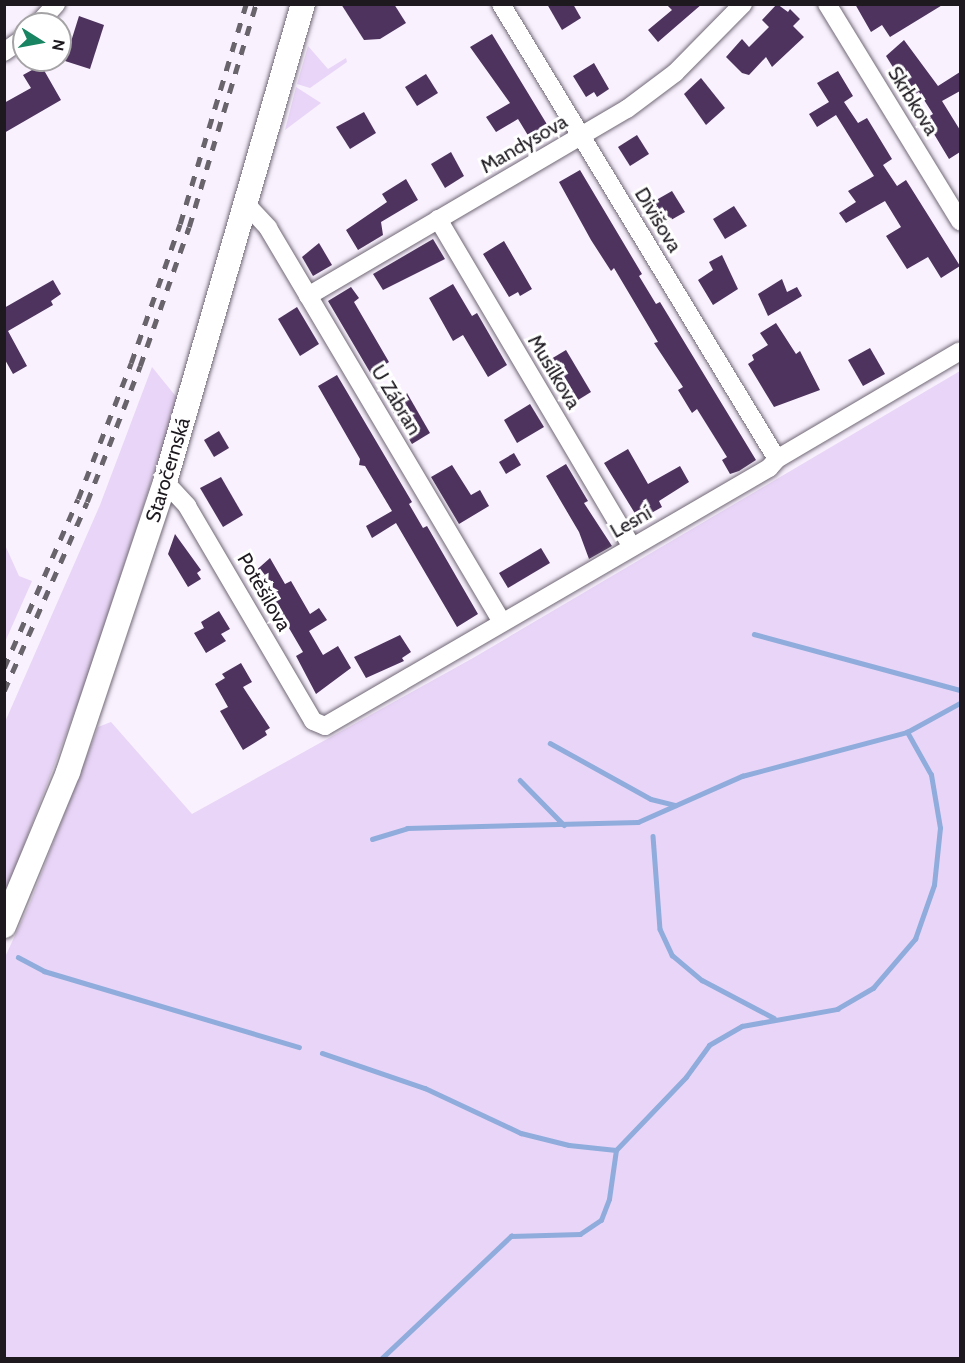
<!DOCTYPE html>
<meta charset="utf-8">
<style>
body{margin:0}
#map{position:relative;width:965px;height:1363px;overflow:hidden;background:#f9f1fe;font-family:Cabin,sans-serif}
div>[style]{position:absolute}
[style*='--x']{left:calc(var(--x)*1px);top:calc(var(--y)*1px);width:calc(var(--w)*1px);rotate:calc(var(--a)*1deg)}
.green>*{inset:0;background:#e9d5f7}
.stream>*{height:4.5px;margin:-2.25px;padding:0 2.25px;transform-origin:2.25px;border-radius:2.25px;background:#8facdc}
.building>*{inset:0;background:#4d335d}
.roads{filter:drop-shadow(0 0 2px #706875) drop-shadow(0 0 2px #706875)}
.street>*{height:18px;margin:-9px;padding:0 9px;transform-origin:9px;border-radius:9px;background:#fff}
.secondary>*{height:24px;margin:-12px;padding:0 12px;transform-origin:12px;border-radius:12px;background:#fff}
.rail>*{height:4.5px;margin-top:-2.25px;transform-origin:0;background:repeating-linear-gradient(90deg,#69646c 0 10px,transparent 0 20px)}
span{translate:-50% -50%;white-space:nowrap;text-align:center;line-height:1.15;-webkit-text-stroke:6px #fff;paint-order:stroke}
.street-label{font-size:20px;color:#1d191f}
.frame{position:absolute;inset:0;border:6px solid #1d191f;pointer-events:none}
.north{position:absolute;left:12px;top:12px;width:60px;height:60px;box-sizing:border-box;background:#fff;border:2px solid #a5a3a5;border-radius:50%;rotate:101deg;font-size:16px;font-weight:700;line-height:24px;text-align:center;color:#1d191f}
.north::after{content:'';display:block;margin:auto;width:21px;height:27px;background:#198461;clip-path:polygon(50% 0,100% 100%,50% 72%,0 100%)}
</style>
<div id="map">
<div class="green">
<div style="clip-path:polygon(308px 46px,328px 69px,346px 58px,347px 62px,310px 88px,297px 84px)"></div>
<div style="clip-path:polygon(296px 87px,321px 103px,285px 130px)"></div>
<div style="clip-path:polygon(152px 367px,178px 399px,87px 679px,5px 895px,5px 722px,100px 505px)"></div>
<div style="clip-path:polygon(960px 371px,960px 1358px,5px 1358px,5px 957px,30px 903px,98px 727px,111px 722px,192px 814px,473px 658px)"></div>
<div style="clip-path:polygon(5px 545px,19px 576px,32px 581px,5px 642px)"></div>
</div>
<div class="stream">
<div style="--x:754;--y:634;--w:213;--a:15.2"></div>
<div style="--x:550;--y:743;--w:115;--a:29"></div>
<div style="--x:651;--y:799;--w:25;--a:14"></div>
<div style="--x:520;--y:780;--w:63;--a:45.6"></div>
<div style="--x:653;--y:836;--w:93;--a:85.7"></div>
<div style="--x:660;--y:929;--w:29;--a:65"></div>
<div style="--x:672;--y:955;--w:39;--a:40"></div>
<div style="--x:702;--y:980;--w:81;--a:27.8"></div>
<div style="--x:372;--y:839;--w:37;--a:-17"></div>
<div style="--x:407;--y:828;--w:231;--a:-1.5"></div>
<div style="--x:638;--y:822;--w:114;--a:-23.9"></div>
<div style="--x:742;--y:776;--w:171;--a:-14.9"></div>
<div style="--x:907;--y:732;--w:60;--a:-28.7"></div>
<div style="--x:18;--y:957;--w:30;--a:28"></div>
<div style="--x:44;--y:971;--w:266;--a:16.6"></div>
<div style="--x:322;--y:1053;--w:109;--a:18.8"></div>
<div style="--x:425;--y:1088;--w:106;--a:25.1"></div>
<div style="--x:521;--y:1133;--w:49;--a:14"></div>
<div style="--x:569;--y:1145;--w:47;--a:6.1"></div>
<div style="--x:616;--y:1150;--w:101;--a:-46.2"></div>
<div style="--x:686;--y:1077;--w:39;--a:-54"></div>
<div style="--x:709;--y:1045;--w:38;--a:-30"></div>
<div style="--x:742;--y:1026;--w:97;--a:-10.1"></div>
<div style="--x:837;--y:1009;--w:42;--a:-30.3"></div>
<div style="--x:873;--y:988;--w:65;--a:-49.4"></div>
<div style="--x:915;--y:939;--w:57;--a:-70.6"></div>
<div style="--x:934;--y:885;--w:57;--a:-84"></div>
<div style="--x:940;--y:828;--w:54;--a:-99.6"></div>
<div style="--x:931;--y:775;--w:49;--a:-119.2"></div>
<div style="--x:382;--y:1358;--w:178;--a:-43.4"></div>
<div style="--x:511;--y:1236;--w:69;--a:-1.7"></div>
<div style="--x:580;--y:1234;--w:25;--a:-34"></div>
<div style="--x:601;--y:1220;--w:22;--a:-69"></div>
<div style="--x:609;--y:1199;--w:49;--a:-81.9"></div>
</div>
<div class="building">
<div style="clip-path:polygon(341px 4px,394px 4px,406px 23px,380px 39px,364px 40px)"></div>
<div style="clip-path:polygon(547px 4px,573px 4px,581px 18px,562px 30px)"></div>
<div style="clip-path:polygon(666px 4px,702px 4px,658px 42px,648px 30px,672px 10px)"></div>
<div style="clip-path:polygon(777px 4px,788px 12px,790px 9px,800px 19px,793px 26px,804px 37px,772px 67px,766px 57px,749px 75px,742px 73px,726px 57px,742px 39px,749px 47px,769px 27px,762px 20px)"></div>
<div style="clip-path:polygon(855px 4px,944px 4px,890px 37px,882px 25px,871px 32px)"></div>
<div style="clip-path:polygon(79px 16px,104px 25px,90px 69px,65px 61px)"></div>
<div style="clip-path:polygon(492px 34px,548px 126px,529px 137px,518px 119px,496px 132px,486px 117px,510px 103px,470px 47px)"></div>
<div style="clip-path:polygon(904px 40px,938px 86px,960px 72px,960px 91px,942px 101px,960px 130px,960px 152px,949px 159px,925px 119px,933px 114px,919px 92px,911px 96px,886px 56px)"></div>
<div style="clip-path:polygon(594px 63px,609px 89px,597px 97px,594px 92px,586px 97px,573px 76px)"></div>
<div style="clip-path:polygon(41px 65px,61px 100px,4px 133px,4px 103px,31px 88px,23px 75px)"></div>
<div style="clip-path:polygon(838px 71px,853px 96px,844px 102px,858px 123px,867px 118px,892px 159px,883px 165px,897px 186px,906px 180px,960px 266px,941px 278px,928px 257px,907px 269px,886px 236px,901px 227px,885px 201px,846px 223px,839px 213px,856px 202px,848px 191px,874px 176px,836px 115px,817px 127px,809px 114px,829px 102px,817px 83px)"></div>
<div style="clip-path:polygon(426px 74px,438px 93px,417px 106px,405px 87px)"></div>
<div style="clip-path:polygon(701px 78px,725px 108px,706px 125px,684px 94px)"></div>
<div style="clip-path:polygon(364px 112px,376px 133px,350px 149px,336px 127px)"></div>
<div style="clip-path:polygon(637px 135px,649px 154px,630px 166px,618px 147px)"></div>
<div style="clip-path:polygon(451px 152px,464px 176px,445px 188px,431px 164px)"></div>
<div style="clip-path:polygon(580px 170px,642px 274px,639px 276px,656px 304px,660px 302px,756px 460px,739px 471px,730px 474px,722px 460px,727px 457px,697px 409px,692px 413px,678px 390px,683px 387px,654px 343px,658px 342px,614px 268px,611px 271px,591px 240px,559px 182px)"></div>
<div style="clip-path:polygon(406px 179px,418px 200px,381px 222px,383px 235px,358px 250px,346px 230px,387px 202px,382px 194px)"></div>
<div style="clip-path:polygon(672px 191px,685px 212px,664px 224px,651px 203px)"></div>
<div style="clip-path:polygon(734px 206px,747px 226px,725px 239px,713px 219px)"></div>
<div style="clip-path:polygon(433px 239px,445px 259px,383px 290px,373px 274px)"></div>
<div style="clip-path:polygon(504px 241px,532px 289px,520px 296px,518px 292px,509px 297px,483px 254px)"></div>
<div style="clip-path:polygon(319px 243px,332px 265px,313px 276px,302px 257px)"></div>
<div style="clip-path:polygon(722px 255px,738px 289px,713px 305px,698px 280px,713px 270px,709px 262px)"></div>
<div style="clip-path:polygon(782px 279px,787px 292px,797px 287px,802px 296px,768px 316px,758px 294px)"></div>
<div style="clip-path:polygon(53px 280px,61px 294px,51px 301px,53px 305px,8px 331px,27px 366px,13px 374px,4px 358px,4px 308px)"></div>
<div style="clip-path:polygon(453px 284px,472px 316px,477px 313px,507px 365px,488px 377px,463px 335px,453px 341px,429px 298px)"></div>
<div style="clip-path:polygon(351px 287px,359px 298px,354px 302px,389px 362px,371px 374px,328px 301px)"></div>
<div style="clip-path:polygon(297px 307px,319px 344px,300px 356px,278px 319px)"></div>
<div style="clip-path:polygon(776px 323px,796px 354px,800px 351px,820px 390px,774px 407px,748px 364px,754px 360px,752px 355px,768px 345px,760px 333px)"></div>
<div style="clip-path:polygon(870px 348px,885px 374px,863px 386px,848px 360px)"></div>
<div style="clip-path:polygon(566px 350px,591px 392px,570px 405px,546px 362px)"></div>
<div style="clip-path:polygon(337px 375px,412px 502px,409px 504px,423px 528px,427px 526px,478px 614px,457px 627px,396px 523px,372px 538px,366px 526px,392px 511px,365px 466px,359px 465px,360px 459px,318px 386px)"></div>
<div style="clip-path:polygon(407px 393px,430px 433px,412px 444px,388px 404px)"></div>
<div style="clip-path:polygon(530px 404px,544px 427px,517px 443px,504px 420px)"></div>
<div style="clip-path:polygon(219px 431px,229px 448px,214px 457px,204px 440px)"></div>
<div style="clip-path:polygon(628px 449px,648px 484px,680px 466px,689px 482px,659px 501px,662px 507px,639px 520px,604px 463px)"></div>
<div style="clip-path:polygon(514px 453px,521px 465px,506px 474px,499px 462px)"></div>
<div style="clip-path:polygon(566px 464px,588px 501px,584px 503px,612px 546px,589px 559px,579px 532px,546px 476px)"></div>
<div style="clip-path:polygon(452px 465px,471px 495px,480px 490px,489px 506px,459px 524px,431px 477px)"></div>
<div style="clip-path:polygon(221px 477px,243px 515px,223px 527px,200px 488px)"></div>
<div style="clip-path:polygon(175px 534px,201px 570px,197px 573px,201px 579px,188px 587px,168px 554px)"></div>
<div style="clip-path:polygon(541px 548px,550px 563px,508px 588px,499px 573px)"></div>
<div style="clip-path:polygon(270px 558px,285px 584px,291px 581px,310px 614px,319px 608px,327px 620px,309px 631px,323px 655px,338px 646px,351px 668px,316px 694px,296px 656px,303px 652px,269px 594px,264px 597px,251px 575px)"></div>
<div style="clip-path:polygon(219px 611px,230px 629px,221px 634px,226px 641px,206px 653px,194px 633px,204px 628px,201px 622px)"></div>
<div style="clip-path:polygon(400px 635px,411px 652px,402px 658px,404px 661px,366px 678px,354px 657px)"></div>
<div style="clip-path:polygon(241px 663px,252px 682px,243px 687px,270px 728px,265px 731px,267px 735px,243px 750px,220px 711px,228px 707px,215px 684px,225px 678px,222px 674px)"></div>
</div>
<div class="roads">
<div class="street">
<div style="--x:501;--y:4;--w:532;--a:58.76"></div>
<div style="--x:827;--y:4;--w:255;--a:58.5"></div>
<div style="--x:38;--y:24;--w:27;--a:-48"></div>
<div style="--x:4;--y:52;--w:24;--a:-35"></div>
<div style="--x:246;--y:204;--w:33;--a:47"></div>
<div style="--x:268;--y:228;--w:458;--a:59.3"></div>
<div style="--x:438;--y:219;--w:381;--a:59.4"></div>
<div style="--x:308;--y:296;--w:370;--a:-30.4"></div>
<div style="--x:627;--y:109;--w:60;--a:-36.9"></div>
<div style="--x:675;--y:73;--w:97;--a:-45.4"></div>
<div style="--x:165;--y:482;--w:33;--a:47"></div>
<div style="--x:187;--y:506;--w:249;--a:59.6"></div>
<div style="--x:313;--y:721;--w:13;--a:23"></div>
<div style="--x:325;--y:726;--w:514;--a:-30.16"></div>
<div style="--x:769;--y:468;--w:12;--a:-48"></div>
<div style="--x:777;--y:459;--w:212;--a:-30.5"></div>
</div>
<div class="secondary">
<div style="--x:4;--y:926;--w:167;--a:-67.4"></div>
<div style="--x:68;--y:772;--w:306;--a:-71.5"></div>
<div style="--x:165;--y:482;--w:498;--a:-73.9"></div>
</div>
</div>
<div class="rail">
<div style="--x:4;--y:668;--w:184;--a:-66.4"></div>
<div style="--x:78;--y:499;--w:146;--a:-68.7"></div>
<div style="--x:131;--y:363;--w:147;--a:-70.6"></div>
<div style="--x:180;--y:224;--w:230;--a:-73.3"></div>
<div style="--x:4;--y:691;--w:206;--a:-66.3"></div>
<div style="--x:87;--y:502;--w:146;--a:-68.7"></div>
<div style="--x:140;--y:366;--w:147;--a:-70.6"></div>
<div style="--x:189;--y:227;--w:233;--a:-73.3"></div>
</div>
<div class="street-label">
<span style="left:913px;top:101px;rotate:58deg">Skrbkova</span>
<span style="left:524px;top:144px;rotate:-30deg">Mandysova</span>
<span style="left:658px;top:220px;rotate:59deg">Divišova</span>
<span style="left:554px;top:372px;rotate:59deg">Musílkova</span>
<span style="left:396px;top:400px;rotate:59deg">U Zábran</span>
<span style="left:168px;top:470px;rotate:-73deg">Staročernská</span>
<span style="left:631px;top:522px;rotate:-30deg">Lesní</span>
<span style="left:264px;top:592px;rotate:60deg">Potěšilova</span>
</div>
<div class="frame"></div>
<div class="north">N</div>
</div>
